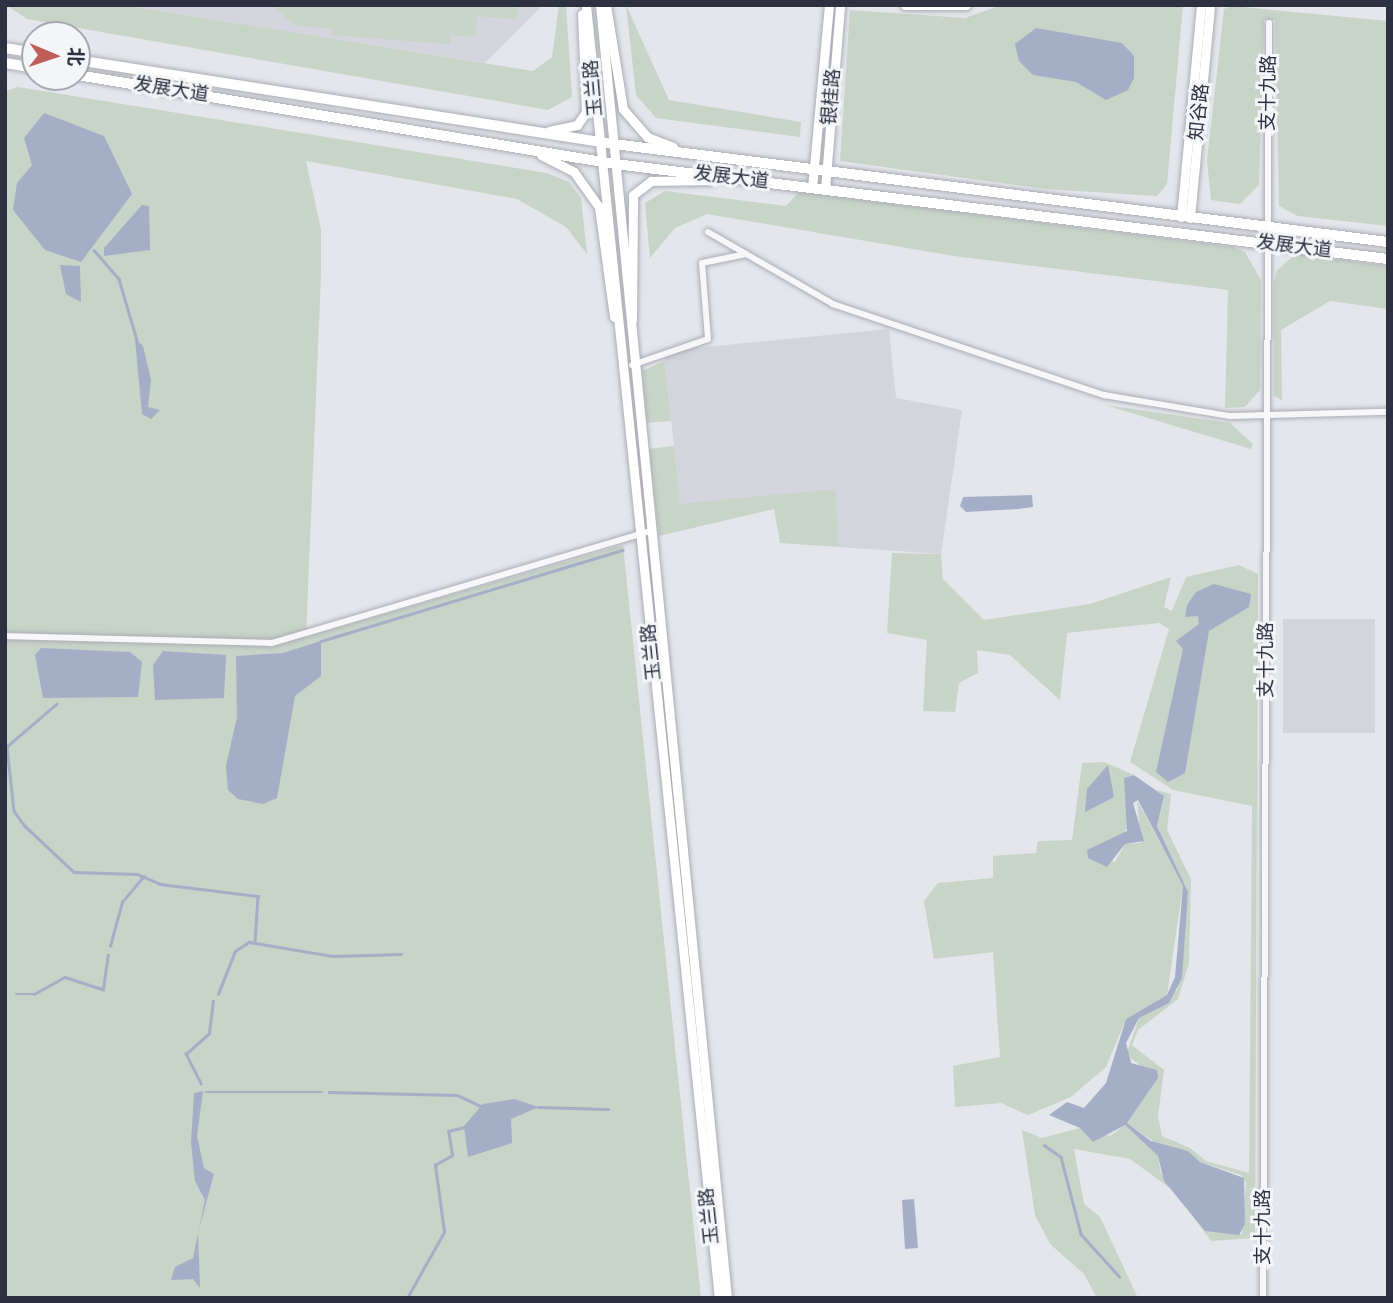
<!DOCTYPE html>
<meta charset="utf-8">
<style>
body{margin:0}
#map{position:relative;width:1393px;height:1303px;overflow:hidden;background:#e4e6eb;font-family:Signika,"Noto Sans SC",sans-serif}
div>[style]{position:absolute}
[style*='--x']{left:calc(var(--x)*1px);top:calc(var(--y)*1px);width:calc(var(--w)*1px);rotate:calc(var(--a)*1deg)}
.built>*{inset:0;background:#d3d4dc}
.green>*{inset:0;background:#c7d4c7}
.water>*{inset:0;background:#a4aec6}
.stream>*{height:2.5px;margin:-1.25px;padding:0 1.25px;transform-origin:1.25px;border-radius:1.25px;background:#a4aec6}
.roads{filter:drop-shadow(0 0 2px #aaacb5) drop-shadow(0 0 2px #aaacb5)}
.street>*{height:6px;margin:-3px;padding:0 3px;transform-origin:3px;border-radius:3px;background:#f7f7f9}
.secondary>*{height:9px;margin:-4.5px;padding:0 4.5px;transform-origin:4.5px;border-radius:4.5px;background:#fff}
.primary>*{height:10px;margin:-5px;padding:0 5px;transform-origin:5px;border-radius:5px;background:#fff}
span{translate:-50% -50%;white-space:nowrap;text-align:center;line-height:1.15;-webkit-text-stroke:6px #f4f5f8;paint-order:stroke}
.street-label{font-size:19px;color:#2e3141}
.frame{position:absolute;inset:0;border:7px solid #2e3141;pointer-events:none}
.north{position:absolute;left:21px;top:21px;width:70px;height:70px;box-sizing:border-box;background:#f4f5f8;border:2px solid #a5a7af;border-radius:50%;rotate:92deg;font-size:19px;font-weight:700;line-height:28px;text-align:center;color:#2e3141}
.north::after{content:'';display:block;margin:auto;width:24px;height:32px;background:#c05e59;clip-path:polygon(50% 0,100% 100%,50% 72%,0 100%)}
</style>
<div id="map">
<div class="built">
<div style="clip-path:polygon(124px 5px,543px 5px,485px 63px)"></div>
<div style="clip-path:polygon(889px 329px,896px 398px,962px 410px,941px 554px,839px 547px,834px 489px,680px 505px,664px 351px)"></div>
<div style="clip-path:polygon(1283px 619px,1375px 619px,1375px 733px,1283px 733px)"></div>
</div>
<div class="green">
<div style="clip-path:polygon(6px 5px,124px 5px,533px 71px,552px 57px,559px 5px,566px 5px,572px 97px,548px 110px,27px 19px)"></div>
<div style="clip-path:polygon(273px 5px,518px 5px,517px 19px,477px 16px,475px 37px,451px 35px,450px 44px,331px 35px,331px 29px,293px 25px)"></div>
<div style="clip-path:polygon(626px 5px,669px 100px,801px 122px,800px 137px,656px 118px,636px 95px)"></div>
<div style="clip-path:polygon(1001px 5px,1183px 5px,1167px 184px,1157px 196px,1046px 189px,840px 161px,850px 10px,965px 18px)"></div>
<div style="clip-path:polygon(1232px 6px,1388px 21px,1388px 226px,1298px 216px,1279px 206px,1275px 20px,1264px 20px,1259px 185px,1240px 204px,1211px 200px,1207px 161px,1224px 9px)"></div>
<div style="clip-path:polygon(18px 87px,547px 173px,569px 182px,581px 198px,587px 254px,566px 227px,517px 199px,306px 161px,321px 229px,321px 275px,306px 637px,623px 545px,701px 1298px,5px 1298px,5px 91px)"></div>
<div style="clip-path:polygon(665px 191px,786px 206px,799px 192px,1234px 247px,1245px 252px,1261px 280px,1260px 390px,1245px 407px,1225px 408px,1228px 290px,954px 256px,707px 214px,675px 228px,650px 258px,645px 203px)"></div>
<div style="clip-path:polygon(1296px 254px,1388px 266px,1388px 309px,1330px 301px,1281px 330px,1282px 400px,1274px 396px,1274px 282px,1277px 270px)"></div>
<div style="clip-path:polygon(665px 361px,671px 421px,647px 423px,642px 371px)"></div>
<div style="clip-path:polygon(1105px 405px,1230px 423px,1253px 444px,1251px 449px)"></div>
<div style="clip-path:polygon(674px 446px,680px 504px,835px 489px,839px 547px,780px 543px,774px 509px,659px 536px,649px 449px)"></div>
<div style="clip-path:polygon(892px 553px,941px 554px,943px 579px,984px 620px,1090px 604px,1171px 577px,1164px 607px,1172px 611px,1186px 577px,1239px 565px,1258px 574px,1255px 1238px,1211px 1241px,1174px 1191px,1130px 1159px,1074px 1149px,1084px 1204px,1100px 1217px,1138px 1298px,1097px 1298px,1084px 1274px,1050px 1244px,1035px 1215px,1022px 1130px,1042px 1138px,1080px 1128px,1110px 1136px,1125px 1125px,1158px 1156px,1161px 1174px,1177px 1189px,1205px 1231px,1242px 1234px,1246px 1183px,1241px 1175px,1200px 1162px,1188px 1151px,1160px 1146px,1127px 1123px,1158px 1078px,1126px 1055px,1139px 1018px,1177px 990px,1188px 892px,1157px 826px,1164px 797px,1157px 790px,1171px 794px,1167px 830px,1191px 879px,1189px 963px,1178px 999px,1138px 1030px,1132px 1045px,1164px 1070px,1158px 1116px,1162px 1136px,1190px 1148px,1206px 1161px,1249px 1173px,1252px 806px,1173px 790px,1130px 762px,1169px 629px,1159px 623px,1067px 633px,1060px 700px,1010px 655px,977px 650px,978px 673px,959px 683px,955px 712px,923px 711px,927px 640px,887px 633px)"></div>
<div style="clip-path:polygon(1104px 762px,1134px 775px,1124px 778px,1130px 824px,1120px 838px,1087px 850px,1115px 862px,1125px 844px,1141px 843px,1137px 800px,1183px 886px,1167px 995px,1126px 1019px,1106px 1067px,1071px 1097px,1028px 1115px,1001px 1103px,955px 1107px,953px 1066px,1000px 1057px,993px 952px,934px 959px,924px 901px,938px 883px,993px 878px,993px 856px,1036px 853px,1038px 841px,1072px 840px,1082px 763px)"></div>
</div>
<div class="water">
<div style="clip-path:polygon(1036px 28px,1122px 43px,1134px 56px,1134px 78px,1128px 90px,1106px 100px,1076px 82px,1033px 75px,1019px 61px,1015px 44px)"></div>
<div style="clip-path:polygon(44px 113px,104px 136px,132px 194px,81px 262px,45px 250px,13px 210px,17px 183px,32px 165px,24px 138px)"></div>
<div style="clip-path:polygon(142px 205px,149px 206px,150px 250px,104px 256px,104px 248px)"></div>
<div style="clip-path:polygon(60px 265px,80px 266px,81px 302px,66px 294px)"></div>
<div style="clip-path:polygon(135px 339px,143px 346px,151px 380px,148px 407px,160px 410px,151px 419px,142px 414px)"></div>
<div style="clip-path:polygon(1032px 495px,1033px 507px,1018px 509px,966px 512px,960px 506px,963px 497px)"></div>
<div style="clip-path:polygon(1214px 584px,1251px 594px,1249px 607px,1209px 631px,1185px 773px,1168px 782px,1156px 772px,1183px 649px,1176px 641px,1199px 624px,1198px 616px,1185px 617px,1187px 605px,1196px 592px)"></div>
<div style="clip-path:polygon(321px 641px,321px 676px,295px 696px,277px 798px,263px 804px,238px 799px,228px 790px,226px 766px,237px 717px,236px 656px,283px 653px)"></div>
<div style="clip-path:polygon(41px 648px,130px 652px,142px 662px,138px 697px,43px 698px,35px 655px)"></div>
<div style="clip-path:polygon(163px 651px,226px 655px,224px 698px,155px 700px,153px 665px)"></div>
<div style="clip-path:polygon(1108px 765px,1114px 797px,1085px 812px,1087px 789px)"></div>
<div style="clip-path:polygon(1134px 775px,1164px 796px,1157px 826px,1188px 892px,1182px 978px,1169px 1003px,1139px 1018px,1126px 1043px,1131px 1063px,1157px 1070px,1158px 1078px,1127px 1123px,1151px 1141px,1188px 1151px,1200px 1162px,1244px 1178px,1245px 1224px,1239px 1235px,1205px 1231px,1164px 1181px,1158px 1156px,1125px 1125px,1093px 1142px,1080px 1128px,1049px 1115px,1067px 1102px,1084px 1108px,1106px 1083px,1126px 1019px,1167px 995px,1175px 977px,1183px 886px,1138px 800px,1133px 803px,1144px 841px,1125px 844px,1107px 867px,1088px 858px,1087px 850px,1127px 831px,1124px 778px)"></div>
<div style="clip-path:polygon(203px 1091px,197px 1136px,204px 1168px,214px 1174px,198px 1233px,200px 1288px,193px 1279px,171px 1280px,175px 1267px,193px 1258px,205px 1200px,195px 1181px,191px 1143px,194px 1093px)"></div>
<div style="clip-path:polygon(514px 1099px,539px 1107px,511px 1119px,512px 1143px,468px 1157px,464px 1126px,483px 1104px)"></div>
<div style="clip-path:polygon(914px 1199px,918px 1248px,905px 1249px,902px 1200px)"></div>
</div>
<div class="stream">
<div style="--x:94;--y:250;--w:38;--a:49"></div>
<div style="--x:119;--y:279;--w:64;--a:73.6"></div>
<div style="--x:321;--y:641;--w:315;--a:-16.8"></div>
<div style="--x:57;--y:704;--w:66;--a:139.3"></div>
<div style="--x:7;--y:747;--w:64;--a:83.8"></div>
<div style="--x:14;--y:811;--w:19;--a:54"></div>
<div style="--x:25;--y:826;--w:67;--a:43.2"></div>
<div style="--x:74;--y:872;--w:63;--a:1.8"></div>
<div style="--x:137;--y:874;--w:25;--a:23"></div>
<div style="--x:160;--y:884;--w:99;--a:7"></div>
<div style="--x:258;--y:896;--w:47;--a:93.7"></div>
<div style="--x:110;--y:946;--w:46;--a:-74.7"></div>
<div style="--x:122;--y:902;--w:34;--a:-50"></div>
<div style="--x:16;--y:994;--w:18;--a:0"></div>
<div style="--x:34;--y:994;--w:35;--a:-29"></div>
<div style="--x:65;--y:977;--w:40;--a:18"></div>
<div style="--x:103;--y:989;--w:34;--a:-82"></div>
<div style="--x:218;--y:994;--w:46;--a:-68.4"></div>
<div style="--x:235;--y:951;--w:17;--a:-33"></div>
<div style="--x:249;--y:942;--w:85;--a:9.5"></div>
<div style="--x:333;--y:956;--w:68;--a:-1.7"></div>
<div style="--x:201;--y:1084;--w:34;--a:-117"></div>
<div style="--x:186;--y:1054;--w:31;--a:-42"></div>
<div style="--x:209;--y:1033;--w:32;--a:-83"></div>
<div style="--x:206;--y:1092;--w:116;--a:0"></div>
<div style="--x:329;--y:1092;--w:128;--a:1.3"></div>
<div style="--x:457;--y:1095;--w:26;--a:25"></div>
<div style="--x:538;--y:1107;--w:70;--a:1.6"></div>
<div style="--x:1044;--y:1145;--w:21;--a:35"></div>
<div style="--x:1061;--y:1157;--w:80;--a:75.4"></div>
<div style="--x:1081;--y:1234;--w:57;--a:47.9"></div>
<div style="--x:407;--y:1298;--w:76;--a:-60.7"></div>
<div style="--x:444;--y:1232;--w:68;--a:-97.7"></div>
<div style="--x:435;--y:1165;--w:20;--a:-30"></div>
<div style="--x:452;--y:1155;--w:24;--a:-99"></div>
<div style="--x:448;--y:1131;--w:17;--a:-13"></div>
</div>
<div class="roads">
<div class="street">
<div style="--x:708;--y:232;--w:144;--a:29.9"></div>
<div style="--x:833;--y:304;--w:286;--a:18.6"></div>
<div style="--x:1104;--y:395;--w:128;--a:9.5"></div>
<div style="--x:1230;--y:416;--w:158;--a:-1.5"></div>
<div style="--x:632;--y:365;--w:80;--a:-18.9"></div>
<div style="--x:708;--y:339;--w:76;--a:-94.5"></div>
<div style="--x:702;--y:263;--w:45;--a:-11.6"></div>
<div style="--x:5;--y:636;--w:267;--a:1.5"></div>
<div style="--x:272;--y:643;--w:393;--a:-16.5"></div>
<div style="--x:1263;--y:1298;--w:1275;--a:-89.73"></div>
</div>
<div class="secondary">
<div style="--x:586;--y:5;--w:1300;--a:84.13"></div>
<div style="--x:600;--y:5;--w:1299;--a:84.39"></div>
<div style="--x:606;--y:5;--w:105;--a:80.7"></div>
<div style="--x:623;--y:109;--w:37;--a:49"></div>
<div style="--x:647;--y:137;--w:28;--a:21"></div>
<div style="--x:905;--y:5;--w:61;--a:0"></div>
<div style="--x:549;--y:131;--w:29;--a:-12"></div>
<div style="--x:577;--y:125;--w:16;--a:-55"></div>
<div style="--x:586;--y:112;--w:98;--a:-92.3"></div>
<div style="--x:541;--y:155;--w:37;--a:27"></div>
<div style="--x:574;--y:172;--w:43;--a:54.5"></div>
<div style="--x:599;--y:207;--w:111;--a:82.2"></div>
<div style="--x:812;--y:188;--w:184;--a:-84.7"></div>
<div style="--x:825;--y:189;--w:185;--a:-85.3"></div>
<div style="--x:1181;--y:217;--w:213;--a:-84.6"></div>
<div style="--x:1190;--y:218;--w:214;--a:-84.6"></div>
<div style="--x:632;--y:320;--w:125;--a:-89.5"></div>
<div style="--x:633;--y:195;--w:23;--a:-38"></div>
<div style="--x:651;--y:181;--w:61;--a:-0.9"></div>
</div>
<div class="primary">
<div style="--x:5;--y:48;--w:30;--a:9"></div>
<div style="--x:77;--y:60;--w:544;--a:8.89"></div>
<div style="--x:614;--y:144;--w:780;--a:7.22"></div>
<div style="--x:5;--y:63;--w:30;--a:9"></div>
<div style="--x:77;--y:75;--w:545;--a:9.39"></div>
<div style="--x:615;--y:164;--w:779;--a:7.01"></div>
</div>
</div>
<div class="street-label">
<span style="left:594px;top:88px;rotate:-95deg">玉兰路</span>
<span style="left:171px;top:90px;rotate:9deg">发展大道</span>
<span style="left:1269px;top:93px;rotate:-89deg">支十九路</span>
<span style="left:832px;top:97px;rotate:-85deg">银桂路</span>
<span style="left:1200px;top:112px;rotate:-84deg">知谷路</span>
<span style="left:731px;top:178px;rotate:7deg">发展大道</span>
<span style="left:1294px;top:247px;rotate:7deg">发展大道</span>
<span style="left:652px;top:652px;rotate:-96deg">玉兰路</span>
<span style="left:1267px;top:660px;rotate:-90deg">支十九路</span>
<span style="left:710px;top:1216px;rotate:-96deg">玉兰路</span>
<span style="left:1264px;top:1227px;rotate:-90deg">支十九路</span>
</div>
<div class="frame"></div>
<div class="north">北</div>
</div>
